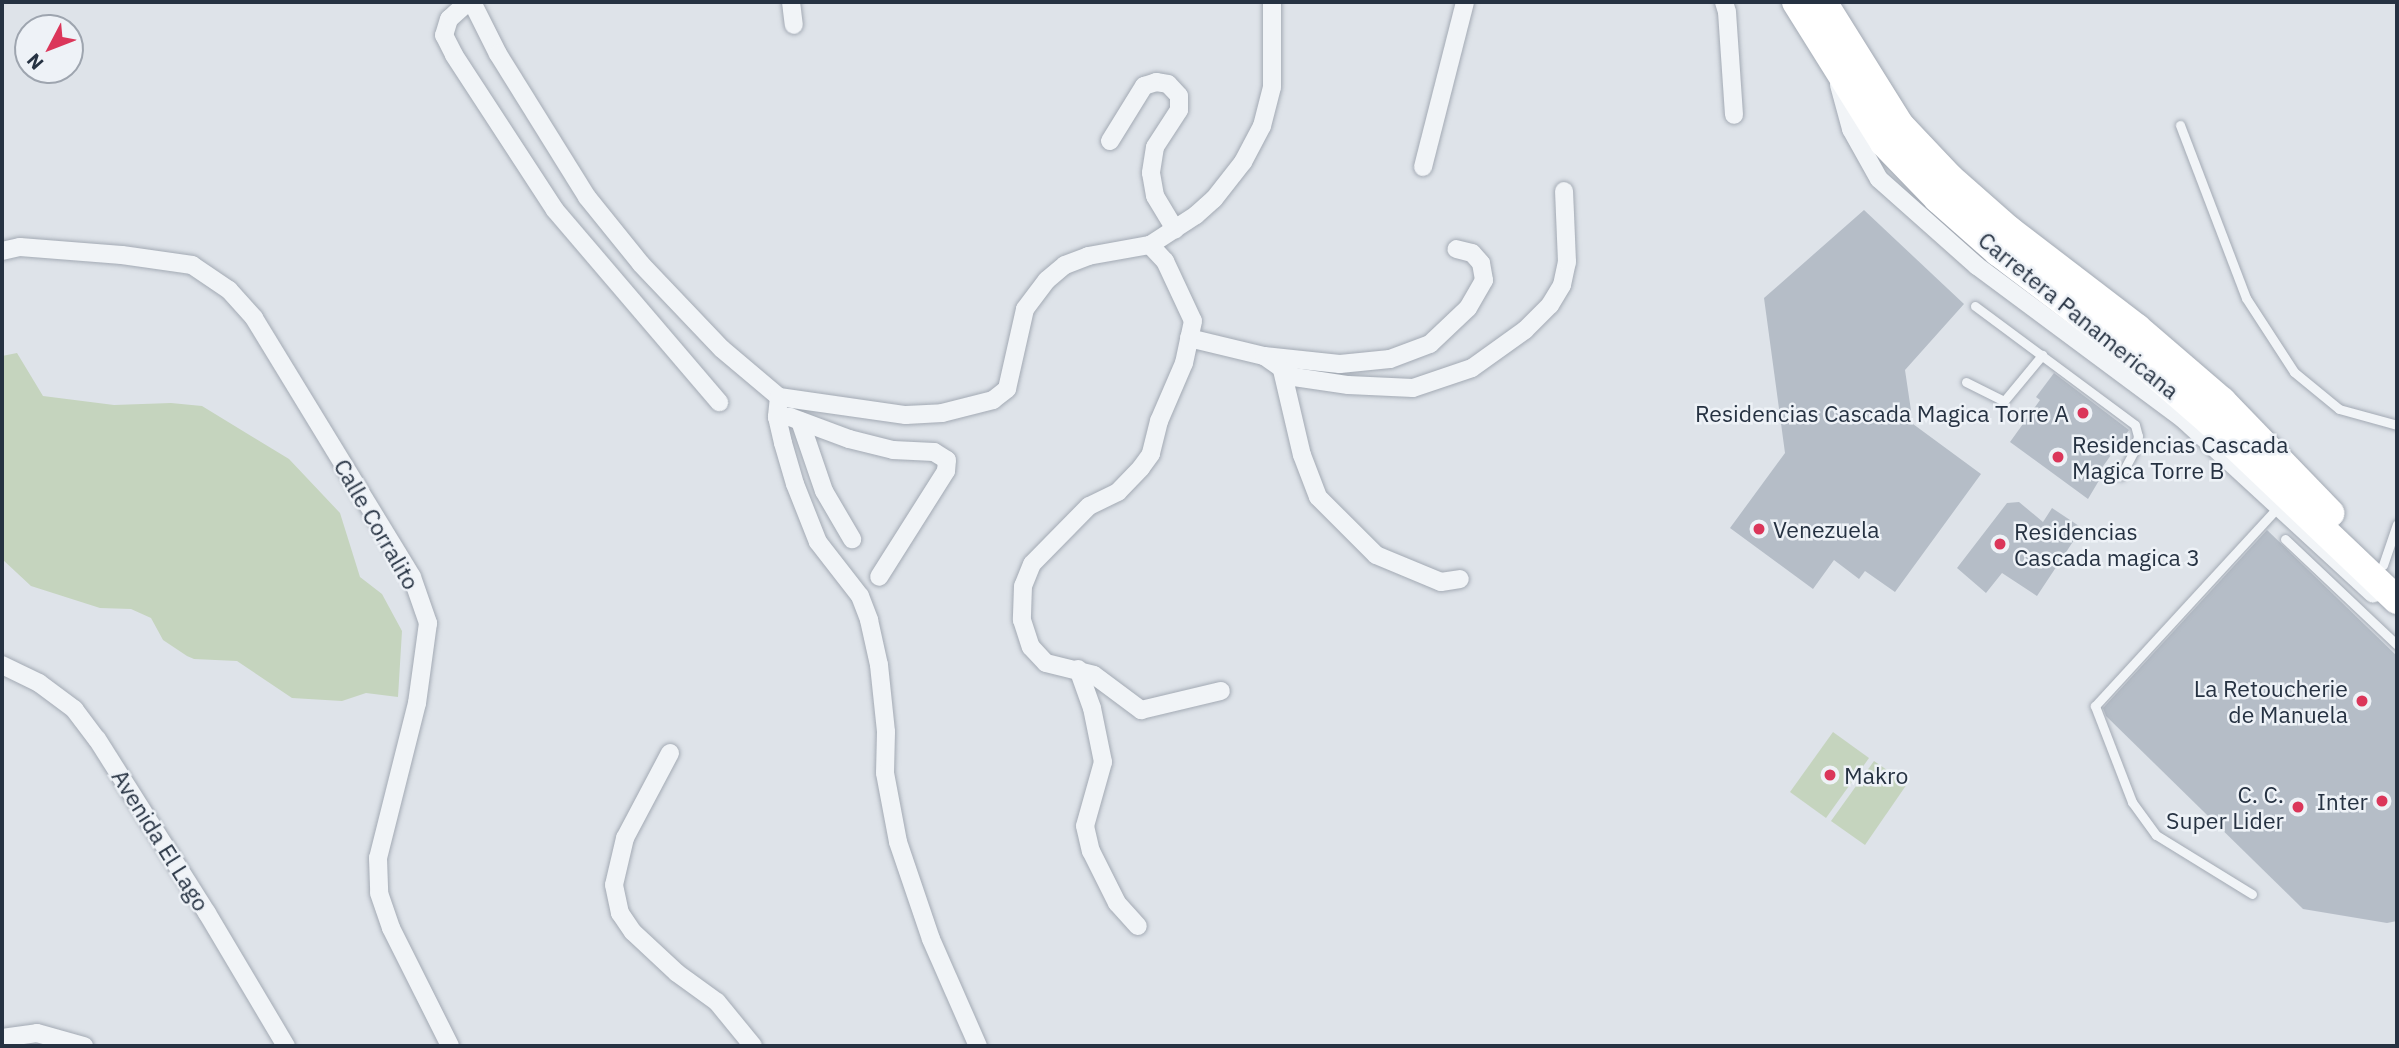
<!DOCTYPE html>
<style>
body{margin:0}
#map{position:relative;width:2399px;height:1048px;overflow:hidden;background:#dee3e9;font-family:"IBM Plex Sans",sans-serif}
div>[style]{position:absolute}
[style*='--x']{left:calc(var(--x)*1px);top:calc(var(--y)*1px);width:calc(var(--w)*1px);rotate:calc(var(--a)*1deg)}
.green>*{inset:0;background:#c5d4be}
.building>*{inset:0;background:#b5bdc7}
.roads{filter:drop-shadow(0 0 2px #a3aab4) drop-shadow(0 0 2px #a3aab4)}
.lane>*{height:9px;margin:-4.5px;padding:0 4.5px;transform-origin:4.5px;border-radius:4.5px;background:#f1f4f7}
.street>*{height:18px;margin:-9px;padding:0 9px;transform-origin:9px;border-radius:9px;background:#f1f4f7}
.primary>*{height:28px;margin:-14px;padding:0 14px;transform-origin:14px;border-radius:14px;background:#fff}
.dots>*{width:19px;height:19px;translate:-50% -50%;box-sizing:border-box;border:4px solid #eef2f7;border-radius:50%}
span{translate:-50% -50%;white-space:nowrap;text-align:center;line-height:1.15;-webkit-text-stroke:5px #eef2f7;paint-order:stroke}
.street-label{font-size:23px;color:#263242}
.poi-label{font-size:23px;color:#263242}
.right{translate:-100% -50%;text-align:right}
.left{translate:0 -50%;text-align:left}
.frame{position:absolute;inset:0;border:4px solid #263242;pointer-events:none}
.north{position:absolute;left:14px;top:14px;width:70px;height:70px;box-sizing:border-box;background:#eef2f7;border:2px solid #9ea5af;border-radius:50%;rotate:228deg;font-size:19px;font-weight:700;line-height:28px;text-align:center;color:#263242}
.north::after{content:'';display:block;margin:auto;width:24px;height:32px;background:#db365a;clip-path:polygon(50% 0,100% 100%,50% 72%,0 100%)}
</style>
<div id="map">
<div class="green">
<div style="clip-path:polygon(17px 353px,43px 396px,114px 405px,171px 403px,202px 406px,289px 459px,340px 513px,360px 577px,382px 594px,402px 631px,398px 697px,366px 693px,342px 701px,292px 698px,237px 661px,194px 659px,187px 656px,163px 640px,151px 618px,131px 609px,100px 608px,31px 586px,2px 559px,2px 356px)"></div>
<div style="clip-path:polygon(1833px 732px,1869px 758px,1826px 818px,1790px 792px)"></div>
<div style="clip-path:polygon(1874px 761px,1907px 784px,1865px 845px,1831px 821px)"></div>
</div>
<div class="building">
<div style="clip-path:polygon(1864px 210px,1964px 304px,1905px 370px,1913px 424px,1981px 474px,1895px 592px,1865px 571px,1859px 579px,1834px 560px,1813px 589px,1730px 528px,1785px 453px,1764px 298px)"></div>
<div style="clip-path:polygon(2054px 373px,2129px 430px,2101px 469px,2104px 472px,2088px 499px,2010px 442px,2040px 400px,2036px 397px)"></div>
<div style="clip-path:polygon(2019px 502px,2043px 522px,2052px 508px,2082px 528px,2037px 596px,2002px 573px,1986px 593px,1957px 568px,2007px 503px)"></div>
<div style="clip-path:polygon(2267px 530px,2397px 656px,2397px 921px,2387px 923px,2303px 909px,2106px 716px,2103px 708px)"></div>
</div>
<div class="roads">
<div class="lane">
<div style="--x:2180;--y:125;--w:185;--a:69.1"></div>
<div style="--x:2246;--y:298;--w:88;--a:57"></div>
<div style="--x:2294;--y:372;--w:58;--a:39.4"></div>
<div style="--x:2339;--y:409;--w:60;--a:15.4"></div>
<div style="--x:1975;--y:306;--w:199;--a:36.6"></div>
<div style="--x:2135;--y:425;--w:11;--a:75"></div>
<div style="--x:2138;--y:436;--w:13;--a:103"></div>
<div style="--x:2135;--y:449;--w:30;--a:118"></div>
<div style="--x:1966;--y:382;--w:42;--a:26.6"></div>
<div style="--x:2004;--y:401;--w:60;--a:-50.4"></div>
<div style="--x:2285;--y:539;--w:154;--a:43.4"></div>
<div style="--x:2383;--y:565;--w:43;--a:-71.1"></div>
<div style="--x:2252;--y:894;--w:113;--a:-148.4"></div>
<div style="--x:2156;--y:835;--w:41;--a:-126"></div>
<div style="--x:2132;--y:802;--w:103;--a:-111.1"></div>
<div style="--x:2095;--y:706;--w:270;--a:-47.4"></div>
</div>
<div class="street">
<div style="--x:468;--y:2;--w:25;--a:138"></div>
<div style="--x:449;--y:19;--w:17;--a:107"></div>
<div style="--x:444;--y:35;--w:22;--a:63"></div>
<div style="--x:454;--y:55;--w:185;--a:56.9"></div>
<div style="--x:555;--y:210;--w:253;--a:49.5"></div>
<div style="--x:472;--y:2;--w:58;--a:63.4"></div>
<div style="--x:498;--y:54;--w:168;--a:58.1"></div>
<div style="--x:587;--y:197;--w:86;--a:51.1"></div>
<div style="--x:641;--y:264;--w:117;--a:46.4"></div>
<div style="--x:722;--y:349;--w:75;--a:40.1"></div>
<div style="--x:779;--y:397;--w:128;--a:8.1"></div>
<div style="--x:906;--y:415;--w:36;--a:-3"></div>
<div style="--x:942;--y:413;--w:53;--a:-14.3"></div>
<div style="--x:993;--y:400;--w:18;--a:-38"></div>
<div style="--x:1007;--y:389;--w:82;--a:-77.3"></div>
<div style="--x:1025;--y:309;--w:36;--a:-53"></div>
<div style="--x:1047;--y:280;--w:23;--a:-40"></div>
<div style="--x:1065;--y:265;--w:25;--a:-21"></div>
<div style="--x:1088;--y:256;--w:63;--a:-10.1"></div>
<div style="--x:1150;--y:245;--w:22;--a:47"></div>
<div style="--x:1165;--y:261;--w:66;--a:65"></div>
<div style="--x:1193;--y:321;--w:43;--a:102.1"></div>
<div style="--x:1184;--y:363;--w:63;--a:113.3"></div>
<div style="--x:1159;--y:421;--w:34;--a:104"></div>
<div style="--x:1151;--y:454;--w:17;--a:126"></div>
<div style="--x:1141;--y:468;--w:33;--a:134"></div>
<div style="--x:1118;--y:492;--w:32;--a:154"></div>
<div style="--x:1089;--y:506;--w:81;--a:134.5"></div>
<div style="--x:1032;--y:564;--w:24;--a:112"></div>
<div style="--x:1023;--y:586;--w:34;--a:92"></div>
<div style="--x:1022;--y:620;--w:28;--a:72"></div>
<div style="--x:1031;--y:647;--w:22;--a:47"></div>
<div style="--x:1046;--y:663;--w:49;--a:14"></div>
<div style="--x:1094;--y:675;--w:59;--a:36.7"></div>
<div style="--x:1141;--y:710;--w:82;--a:-13.4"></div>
<div style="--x:791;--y:2;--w:23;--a:83"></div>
<div style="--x:1724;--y:2;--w:10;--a:73"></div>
<div style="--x:1727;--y:12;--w:103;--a:86.1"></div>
<div style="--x:1839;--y:85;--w:46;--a:74.7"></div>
<div style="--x:1851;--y:129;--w:57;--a:60.8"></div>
<div style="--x:1879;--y:179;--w:131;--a:41.6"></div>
<div style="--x:1977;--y:266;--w:257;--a:36.6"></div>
<div style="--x:2183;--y:419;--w:258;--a:42.6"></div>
<div style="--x:1110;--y:141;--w:65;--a:-58.3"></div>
<div style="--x:1144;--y:86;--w:13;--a:-18"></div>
<div style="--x:1156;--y:82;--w:12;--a:9"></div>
<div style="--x:1168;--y:84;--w:16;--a:47"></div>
<div style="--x:1179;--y:96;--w:14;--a:90"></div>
<div style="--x:1179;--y:110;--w:44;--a:123"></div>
<div style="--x:1155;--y:147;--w:26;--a:99"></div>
<div style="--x:1151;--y:173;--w:23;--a:80"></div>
<div style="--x:1155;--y:196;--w:39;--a:59"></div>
<div style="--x:1423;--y:167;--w:170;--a:-75.7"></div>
<div style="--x:1150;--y:245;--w:55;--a:-33.1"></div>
<div style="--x:1196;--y:215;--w:24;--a:-42"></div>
<div style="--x:1214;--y:199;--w:47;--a:-51.9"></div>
<div style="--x:1243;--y:162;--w:41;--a:-62.2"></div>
<div style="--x:1262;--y:126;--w:40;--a:-75.6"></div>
<div style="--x:1272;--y:87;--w:85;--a:-90"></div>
<div style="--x:2;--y:251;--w:18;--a:-13"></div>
<div style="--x:20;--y:247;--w:102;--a:4.5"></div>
<div style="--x:122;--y:255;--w:71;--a:8.1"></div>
<div style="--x:192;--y:265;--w:45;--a:34"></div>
<div style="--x:229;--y:290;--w:38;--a:48"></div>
<div style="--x:254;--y:318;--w:303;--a:58.6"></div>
<div style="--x:412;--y:577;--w:49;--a:70.8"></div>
<div style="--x:428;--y:623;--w:81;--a:97.8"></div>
<div style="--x:417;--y:703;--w:160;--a:104.1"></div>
<div style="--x:378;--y:858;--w:35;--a:88"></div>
<div style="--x:379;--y:893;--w:37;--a:71"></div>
<div style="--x:391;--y:928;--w:132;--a:63.4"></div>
<div style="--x:1189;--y:338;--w:77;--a:13.5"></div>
<div style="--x:1264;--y:356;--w:76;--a:6"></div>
<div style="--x:1340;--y:364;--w:50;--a:-5.7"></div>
<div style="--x:1390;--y:359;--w:43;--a:-20.6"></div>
<div style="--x:1430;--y:344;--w:52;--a:-43.5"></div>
<div style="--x:1468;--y:308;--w:32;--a:-60"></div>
<div style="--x:1484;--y:280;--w:17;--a:-100"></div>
<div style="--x:1481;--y:263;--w:13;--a:-132"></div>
<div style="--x:1472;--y:253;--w:16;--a:-166"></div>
<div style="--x:1264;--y:356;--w:37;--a:35"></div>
<div style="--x:1294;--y:377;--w:55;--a:8.4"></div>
<div style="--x:1348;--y:385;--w:65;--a:2.6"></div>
<div style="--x:1413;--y:388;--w:62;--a:-18.7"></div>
<div style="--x:1472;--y:368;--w:65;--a:-35.6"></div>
<div style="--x:1525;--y:330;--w:35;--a:-45"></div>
<div style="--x:1550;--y:305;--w:23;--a:-59"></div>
<div style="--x:1562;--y:285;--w:24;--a:-78"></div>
<div style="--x:1567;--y:262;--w:71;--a:-92.4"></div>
<div style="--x:1282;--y:370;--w:87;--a:76.8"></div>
<div style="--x:1302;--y:455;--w:45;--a:69.1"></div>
<div style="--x:1318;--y:497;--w:82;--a:45"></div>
<div style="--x:1376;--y:555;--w:70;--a:22.6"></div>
<div style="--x:1441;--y:582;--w:19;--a:-9"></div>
<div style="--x:779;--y:397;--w:20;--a:96"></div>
<div style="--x:777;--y:417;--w:27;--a:77"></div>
<div style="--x:783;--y:443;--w:43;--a:73.7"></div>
<div style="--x:795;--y:484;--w:62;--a:68.4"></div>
<div style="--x:818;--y:542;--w:68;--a:52.1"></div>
<div style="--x:860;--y:596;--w:26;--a:69"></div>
<div style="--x:869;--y:620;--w:46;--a:77.5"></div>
<div style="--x:879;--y:665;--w:67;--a:84"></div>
<div style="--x:886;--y:732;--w:41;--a:91.4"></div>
<div style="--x:885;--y:773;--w:70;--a:79.3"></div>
<div style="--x:898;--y:842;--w:102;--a:71.2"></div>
<div style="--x:931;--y:939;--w:117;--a:66.3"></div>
<div style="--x:777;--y:417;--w:13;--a:0"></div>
<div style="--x:790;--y:417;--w:63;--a:20.4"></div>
<div style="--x:849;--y:439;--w:45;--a:14"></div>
<div style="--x:893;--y:450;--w:41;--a:2.8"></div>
<div style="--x:934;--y:452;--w:15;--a:32"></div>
<div style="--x:947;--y:460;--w:11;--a:95"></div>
<div style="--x:946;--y:471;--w:125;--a:122.3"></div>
<div style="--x:800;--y:421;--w:74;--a:71.1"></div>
<div style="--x:824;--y:491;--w:56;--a:59.7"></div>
<div style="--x:2;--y:665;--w:41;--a:25.9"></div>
<div style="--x:39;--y:683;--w:44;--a:36.6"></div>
<div style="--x:74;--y:709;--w:38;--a:53"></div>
<div style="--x:97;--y:739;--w:206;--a:57.7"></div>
<div style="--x:207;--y:913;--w:155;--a:59.3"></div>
<div style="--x:1078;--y:669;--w:41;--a:70.3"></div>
<div style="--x:1092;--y:708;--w:55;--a:78.5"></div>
<div style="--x:1103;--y:762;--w:66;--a:105.7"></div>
<div style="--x:1085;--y:826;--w:26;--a:77"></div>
<div style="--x:1091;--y:851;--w:58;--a:63.4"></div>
<div style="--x:1117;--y:903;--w:31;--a:48"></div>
<div style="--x:670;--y:753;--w:96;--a:117.9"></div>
<div style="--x:625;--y:838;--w:48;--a:103.2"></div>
<div style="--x:614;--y:885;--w:29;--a:78"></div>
<div style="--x:620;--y:913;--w:23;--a:56"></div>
<div style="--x:633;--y:932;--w:60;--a:43"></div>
<div style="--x:677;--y:973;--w:49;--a:35.9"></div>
<div style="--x:717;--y:1002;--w:57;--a:50.7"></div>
<div style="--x:2;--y:1038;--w:35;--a:-8"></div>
<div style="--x:37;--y:1033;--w:49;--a:15.5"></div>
</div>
<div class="primary">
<div style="--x:1796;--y:2;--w:166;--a:58"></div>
<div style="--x:1884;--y:143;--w:78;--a:46"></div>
<div style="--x:1938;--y:199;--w:80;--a:41.5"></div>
<div style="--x:1998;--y:252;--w:161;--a:37.2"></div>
<div style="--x:2126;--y:349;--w:111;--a:41"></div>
<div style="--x:2210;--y:422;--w:258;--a:43.6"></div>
<div style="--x:1823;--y:2;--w:145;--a:58"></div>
<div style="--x:1900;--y:125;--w:73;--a:46.7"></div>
<div style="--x:1950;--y:178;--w:79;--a:41.4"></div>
<div style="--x:2009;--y:230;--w:161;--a:37.4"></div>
<div style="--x:2137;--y:328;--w:112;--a:40.7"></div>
<div style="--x:2222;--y:401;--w:156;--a:46"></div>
</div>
</div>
<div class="dots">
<div style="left:2083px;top:413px;background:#db365a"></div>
<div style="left:2058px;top:457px;background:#db365a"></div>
<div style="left:1759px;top:529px;background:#db365a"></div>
<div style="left:2000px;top:544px;background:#db365a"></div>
<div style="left:2362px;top:701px;background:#db365a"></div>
<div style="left:1830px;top:775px;background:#db365a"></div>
<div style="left:2382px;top:801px;background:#db365a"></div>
<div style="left:2298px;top:807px;background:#db365a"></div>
</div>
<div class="street-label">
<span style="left:2079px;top:315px;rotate:39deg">Carretera Panamericana</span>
<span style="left:377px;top:524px;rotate:60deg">Calle Corralito</span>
<span style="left:161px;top:840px;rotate:58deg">Avenida El Lago</span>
</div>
<div class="poi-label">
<span class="right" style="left:2069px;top:413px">Residencias Cascada Magica Torre A</span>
<span class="left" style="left:2072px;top:457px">Residencias Cascada<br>Magica Torre B</span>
<span class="left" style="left:1773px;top:529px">Venezuela</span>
<span class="left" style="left:2014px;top:544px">Residencias<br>Cascada magica 3</span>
<span class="right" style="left:2348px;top:701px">La Retoucherie<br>de Manuela</span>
<span class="left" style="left:1844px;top:775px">Makro</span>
<span class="right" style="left:2284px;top:807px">C. C.<br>Super Lider</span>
<span class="right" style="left:2368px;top:801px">Inter</span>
</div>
<div class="frame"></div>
<div class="north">N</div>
</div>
